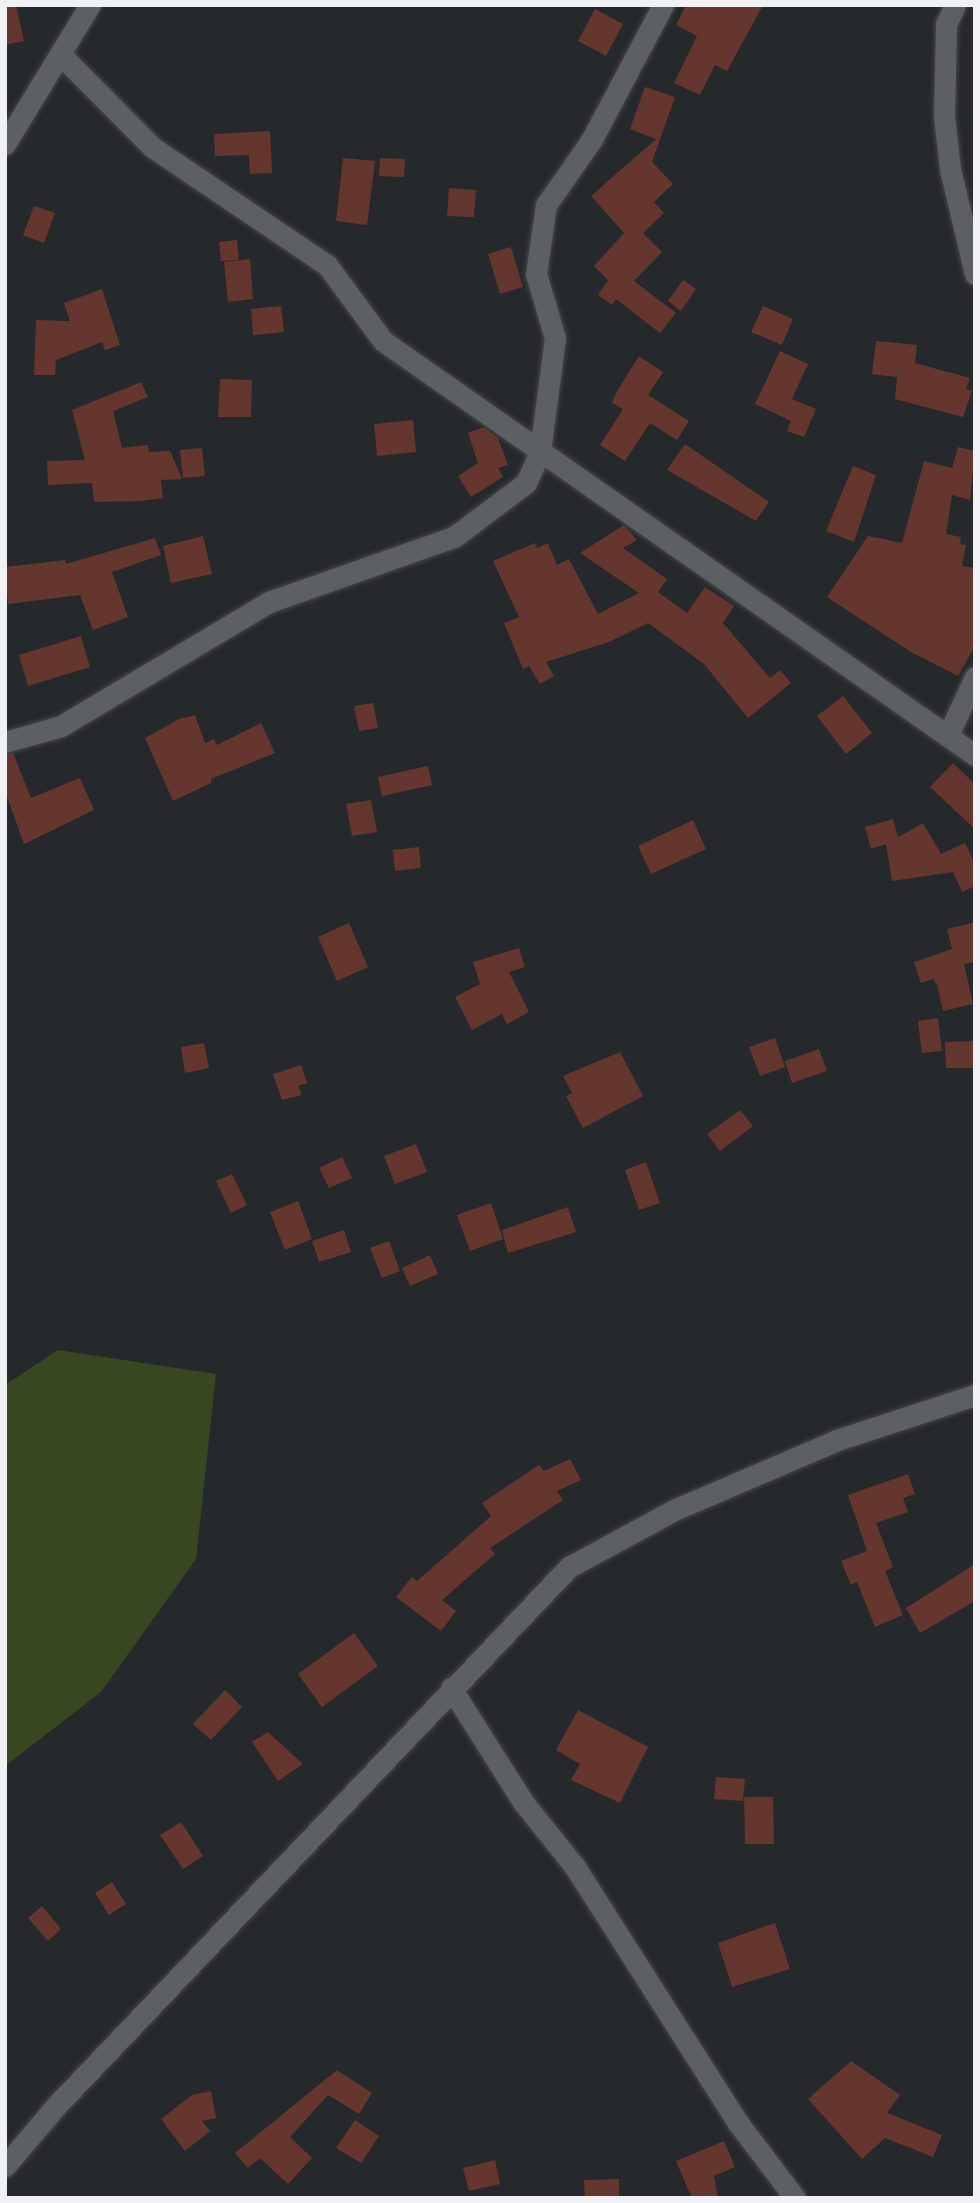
<!DOCTYPE html>
<style>
body{margin:0}
#map{position:relative;width:980px;height:2203px;overflow:hidden;background:#26292c;font-family:"Open Sans",sans-serif}
div>[style]{position:absolute}
[style*='--x']{left:calc(var(--x)*1px);top:calc(var(--y)*1px);width:calc(var(--w)*1px);rotate:calc(var(--a)*1deg)}
.green>*{inset:0;background:#394720}
.building>*{inset:0;background:#64362d}
.roads{filter:drop-shadow(0 0 2px #45474a) drop-shadow(0 0 2px #45474a)}
.minor>*{height:21px;margin:-10.5px;padding:0 10.5px;transform-origin:10.5px;border-radius:10.5px;background:#5c6063}
.tertiary>*{height:21px;margin:-10.5px;padding:0 10.5px;transform-origin:10.5px;border-radius:10.5px;background:#5c6063}
span{translate:-50% -50%;white-space:nowrap;text-align:center;line-height:1.15;-webkit-text-stroke:6px #101113;paint-order:stroke}
.frame{position:absolute;inset:0;border:7px solid #eff1f4;pointer-events:none}
</style>
<div id="map">
<div class="green">
<div style="clip-path:polygon(58px 1350px,216px 1374px,196px 1559px,101px 1692px,5px 1766px,5px 1385px)"></div>
</div>
<div class="building">
<div style="clip-path:polygon(5px 5px,16px 5px,24px 41px,5px 45px)"></div>
<div style="clip-path:polygon(686px 5px,763px 5px,727px 71px,715px 65px,700px 95px,674px 83px,697px 36px,676px 25px)"></div>
<div style="clip-path:polygon(595px 9px,623px 24px,606px 56px,578px 41px)"></div>
<div style="clip-path:polygon(645px 87px,675px 97px,652px 162px,673px 184px,654px 202px,664px 213px,643px 233px,662px 252px,634px 281px,676px 313px,660px 333px,616px 299px,612px 305px,598px 295px,608px 280px,594px 266px,624px 233px,591px 196px,656px 139px,630px 129px)"></div>
<div style="clip-path:polygon(270px 131px,272px 173px,250px 174px,249px 155px,215px 156px,214px 134px)"></div>
<div style="clip-path:polygon(343px 158px,375px 161px,367px 225px,336px 221px)"></div>
<div style="clip-path:polygon(380px 158px,405px 159px,404px 177px,379px 176px)"></div>
<div style="clip-path:polygon(449px 188px,476px 190px,474px 217px,447px 216px)"></div>
<div style="clip-path:polygon(34px 206px,55px 213px,44px 243px,23px 235px)"></div>
<div style="clip-path:polygon(237px 240px,239px 260px,221px 261px,219px 242px)"></div>
<div style="clip-path:polygon(511px 247px,523px 287px,500px 294px,488px 254px)"></div>
<div style="clip-path:polygon(250px 259px,253px 299px,228px 302px,224px 262px)"></div>
<div style="clip-path:polygon(683px 280px,696px 289px,681px 311px,668px 301px)"></div>
<div style="clip-path:polygon(102px 289px,120px 345px,105px 350px,102px 342px,56px 360px,55px 375px,34px 375px,36px 320px,70px 321px,64px 303px)"></div>
<div style="clip-path:polygon(281px 306px,284px 332px,253px 335px,251px 309px)"></div>
<div style="clip-path:polygon(763px 306px,793px 319px,782px 345px,751px 332px)"></div>
<div style="clip-path:polygon(876px 341px,917px 345px,915px 363px,970px 378px,966px 389px,972px 391px,963px 417px,895px 399px,897px 377px,872px 374px)"></div>
<div style="clip-path:polygon(780px 351px,808px 364px,792px 399px,816px 409px,804px 437px,787px 431px,791px 421px,755px 404px)"></div>
<div style="clip-path:polygon(639px 356px,663px 372px,648px 395px,689px 421px,677px 440px,650px 423px,625px 461px,600px 445px,623px 409px,612px 403px,617px 391px)"></div>
<div style="clip-path:polygon(220px 379px,252px 380px,251px 417px,218px 417px)"></div>
<div style="clip-path:polygon(141px 382px,148px 397px,113px 411px,122px 448px,148px 445px,149px 452px,170px 451px,182px 479px,161px 480px,163px 498px,140px 501px,94px 502px,92px 483px,48px 485px,47px 461px,85px 460px,72px 410px)"></div>
<div style="clip-path:polygon(413px 420px,416px 452px,377px 456px,374px 424px)"></div>
<div style="clip-path:polygon(484px 427px,498px 438px,508px 465px,498px 468px,503px 477px,471px 497px,458px 476px,478px 463px,468px 433px)"></div>
<div style="clip-path:polygon(685px 444px,769px 502px,756px 521px,667px 470px)"></div>
<div style="clip-path:polygon(958px 447px,975px 451px,970px 500px,952px 495px,946px 534px,961px 537px,960px 544px,966px 545px,962px 566px,975px 568px,975px 646px,958px 676px,911px 652px,827px 597px,868px 536px,902px 543px,924px 461px,952px 468px)"></div>
<div style="clip-path:polygon(202px 448px,205px 476px,183px 478px,180px 450px)"></div>
<div style="clip-path:polygon(853px 466px,876px 475px,854px 542px,826px 531px)"></div>
<div style="clip-path:polygon(624px 525px,637px 540px,623px 548px,667px 579px,658px 592px,687px 613px,705px 587px,734px 606px,723px 623px,770px 678px,780px 670px,791px 683px,748px 718px,704px 664px,648px 623px,609px 642px,546px 662px,554px 676px,540px 684px,529px 666px,523px 669px,504px 623px,519px 617px,493px 561px,535px 543px,537px 548px,548px 543px,557px 565px,569px 559px,598px 614px,639px 593px,580px 553px)"></div>
<div style="clip-path:polygon(203px 536px,212px 574px,171px 583px,163px 546px)"></div>
<div style="clip-path:polygon(155px 538px,161px 555px,112px 572px,128px 617px,93px 630px,80px 595px,8px 604px,5px 567px,65px 560px,66px 564px)"></div>
<div style="clip-path:polygon(81px 636px,90px 667px,28px 686px,19px 655px)"></div>
<div style="clip-path:polygon(843px 696px,872px 733px,846px 754px,817px 716px)"></div>
<div style="clip-path:polygon(373px 703px,378px 728px,359px 731px,354px 706px)"></div>
<div style="clip-path:polygon(195px 715px,205px 743px,214px 739px,217px 745px,261px 723px,275px 753px,211px 779px,211px 783px,173px 801px,145px 738px,179px 719px)"></div>
<div style="clip-path:polygon(13px 753px,31px 798px,80px 778px,94px 810px,24px 844px,5px 791px,5px 755px)"></div>
<div style="clip-path:polygon(953px 763px,975px 784px,975px 829px,930px 787px)"></div>
<div style="clip-path:polygon(428px 766px,432px 785px,382px 796px,378px 777px)"></div>
<div style="clip-path:polygon(371px 800px,377px 832px,352px 836px,346px 804px)"></div>
<div style="clip-path:polygon(893px 819px,898px 837px,923px 823px,941px 854px,965px 843px,975px 864px,975px 886px,962px 892px,953px 872px,892px 881px,886px 844px,871px 849px,865px 827px)"></div>
<div style="clip-path:polygon(693px 820px,706px 849px,651px 874px,638px 846px)"></div>
<div style="clip-path:polygon(419px 847px,421px 868px,395px 871px,393px 850px)"></div>
<div style="clip-path:polygon(975px 922px,975px 962px,964px 964px,973px 1004px,943px 1011px,937px 985px,933px 979px,921px 983px,914px 962px,952px 949px,947px 929px)"></div>
<div style="clip-path:polygon(349px 923px,368px 967px,337px 981px,318px 937px)"></div>
<div style="clip-path:polygon(519px 948px,525px 967px,509px 972px,529px 1012px,507px 1024px,502px 1014px,472px 1030px,455px 997px,480px 984px,473px 962px)"></div>
<div style="clip-path:polygon(938px 1018px,942px 1051px,922px 1053px,918px 1021px)"></div>
<div style="clip-path:polygon(775px 1038px,785px 1067px,760px 1076px,749px 1047px)"></div>
<div style="clip-path:polygon(975px 1041px,975px 1068px,946px 1068px,945px 1042px)"></div>
<div style="clip-path:polygon(204px 1043px,209px 1068px,185px 1073px,181px 1047px)"></div>
<div style="clip-path:polygon(819px 1049px,827px 1071px,792px 1083px,785px 1061px)"></div>
<div style="clip-path:polygon(620px 1052px,643px 1096px,583px 1128px,566px 1096px,572px 1093px,563px 1076px)"></div>
<div style="clip-path:polygon(301px 1065px,307px 1083px,298px 1086px,302px 1095px,282px 1100px,273px 1074px)"></div>
<div style="clip-path:polygon(740px 1110px,753px 1126px,720px 1151px,707px 1134px)"></div>
<div style="clip-path:polygon(416px 1144px,427px 1172px,395px 1184px,384px 1156px)"></div>
<div style="clip-path:polygon(342px 1157px,352px 1178px,329px 1188px,319px 1168px)"></div>
<div style="clip-path:polygon(646px 1162px,660px 1203px,639px 1210px,625px 1170px)"></div>
<div style="clip-path:polygon(232px 1174px,247px 1205px,231px 1213px,216px 1181px)"></div>
<div style="clip-path:polygon(298px 1201px,312px 1239px,285px 1250px,270px 1212px)"></div>
<div style="clip-path:polygon(491px 1203px,503px 1239px,470px 1251px,457px 1215px)"></div>
<div style="clip-path:polygon(568px 1207px,576px 1232px,508px 1253px,502px 1230px)"></div>
<div style="clip-path:polygon(344px 1230px,351px 1252px,319px 1262px,312px 1241px)"></div>
<div style="clip-path:polygon(389px 1241px,400px 1271px,382px 1278px,370px 1248px)"></div>
<div style="clip-path:polygon(430px 1255px,438px 1274px,410px 1286px,402px 1268px)"></div>
<div style="clip-path:polygon(570px 1459px,581px 1480px,557px 1491px,563px 1500px,490px 1548px,495px 1554px,442px 1600px,456px 1611px,441px 1631px,396px 1597px,412px 1577px,417px 1581px,491px 1516px,482px 1503px,539px 1465px,544px 1471px)"></div>
<div style="clip-path:polygon(908px 1474px,915px 1494px,903px 1498px,908px 1512px,876px 1523px,893px 1567px,885px 1571px,903px 1615px,875px 1627px,857px 1582px,851px 1585px,841px 1561px,867px 1551px,848px 1495px)"></div>
<div style="clip-path:polygon(975px 1564px,975px 1601px,920px 1633px,906px 1608px)"></div>
<div style="clip-path:polygon(354px 1633px,378px 1666px,322px 1707px,298px 1674px)"></div>
<div style="clip-path:polygon(225px 1690px,242px 1707px,211px 1740px,193px 1724px)"></div>
<div style="clip-path:polygon(578px 1710px,648px 1747px,620px 1803px,571px 1780px,580px 1764px,556px 1750px)"></div>
<div style="clip-path:polygon(268px 1732px,303px 1764px,278px 1781px,252px 1742px)"></div>
<div style="clip-path:polygon(716px 1777px,745px 1779px,743px 1801px,714px 1799px)"></div>
<div style="clip-path:polygon(744px 1797px,773px 1797px,774px 1844px,745px 1844px)"></div>
<div style="clip-path:polygon(181px 1822px,203px 1856px,183px 1869px,160px 1835px)"></div>
<div style="clip-path:polygon(112px 1882px,126px 1904px,109px 1915px,95px 1893px)"></div>
<div style="clip-path:polygon(42px 1906px,61px 1929px,48px 1941px,28px 1918px)"></div>
<div style="clip-path:polygon(775px 1923px,790px 1969px,732px 1987px,718px 1943px)"></div>
<div style="clip-path:polygon(851px 2061px,900px 2095px,887px 2113px,942px 2135px,933px 2157px,885px 2138px,862px 2159px,808px 2099px)"></div>
<div style="clip-path:polygon(337px 2070px,372px 2093px,359px 2114px,328px 2095px,290px 2137px,312px 2158px,288px 2184px,260px 2158px,248px 2168px,235px 2153px)"></div>
<div style="clip-path:polygon(211px 2091px,216px 2118px,202px 2121px,210px 2131px,185px 2151px,161px 2119px,192px 2095px)"></div>
<div style="clip-path:polygon(355px 2120px,379px 2136px,361px 2163px,336px 2148px)"></div>
<div style="clip-path:polygon(724px 2141px,735px 2167px,714px 2176px,718px 2198px,692px 2198px,676px 2161px)"></div>
<div style="clip-path:polygon(495px 2160px,500px 2184px,469px 2191px,463px 2168px)"></div>
<div style="clip-path:polygon(619px 2179px,619px 2198px,585px 2198px,584px 2180px)"></div>
</div>
<div class="roads">
<div class="minor">
<div style="--x:955;--y:5;--w:21;--a:115"></div>
<div style="--x:946;--y:24;--w:92;--a:91.2"></div>
<div style="--x:944;--y:116;--w:53;--a:83.5"></div>
<div style="--x:950;--y:169;--w:108;--a:76.6"></div>
<div style="--x:62;--y:56;--w:128;--a:45.3"></div>
<div style="--x:152;--y:147;--w:211;--a:34"></div>
<div style="--x:327;--y:265;--w:94;--a:53.6"></div>
<div style="--x:383;--y:341;--w:722;--a:34.97"></div>
<div style="--x:5;--y:144;--w:163;--a:-58.6"></div>
<div style="--x:948;--y:735;--w:64;--a:-65"></div>
<div style="--x:5;--y:742;--w:58;--a:-15.9"></div>
<div style="--x:61;--y:726;--w:242;--a:-30.8"></div>
<div style="--x:269;--y:602;--w:196;--a:-19.4"></div>
<div style="--x:454;--y:537;--w:90;--a:-36.9"></div>
<div style="--x:526;--y:483;--w:34;--a:-66"></div>
<div style="--x:540;--y:452;--w:115;--a:-82.5"></div>
<div style="--x:555;--y:338;--w:67;--a:-106.5"></div>
<div style="--x:536;--y:274;--w:70;--a:-81.8"></div>
<div style="--x:546;--y:205;--w:80;--a:-55.1"></div>
<div style="--x:592;--y:139;--w:152;--a:-62.1"></div>
<div style="--x:451;--y:1688;--w:135;--a:57.7"></div>
<div style="--x:523;--y:1802;--w:83;--a:51.3"></div>
<div style="--x:575;--y:1867;--w:303;--a:57.5"></div>
<div style="--x:738;--y:2123;--w:94;--a:52.8"></div>
</div>
<div class="tertiary">
<div style="--x:5;--y:2166;--w:80;--a:-49.6"></div>
<div style="--x:57;--y:2105;--w:743;--a:-46.42"></div>
<div style="--x:569;--y:1567;--w:119;--a:-28.5"></div>
<div style="--x:674;--y:1510;--w:177;--a:-23.2"></div>
<div style="--x:837;--y:1440;--w:145;--a:-18.1"></div>
</div>
</div>
<div class="frame"></div>
</div>
